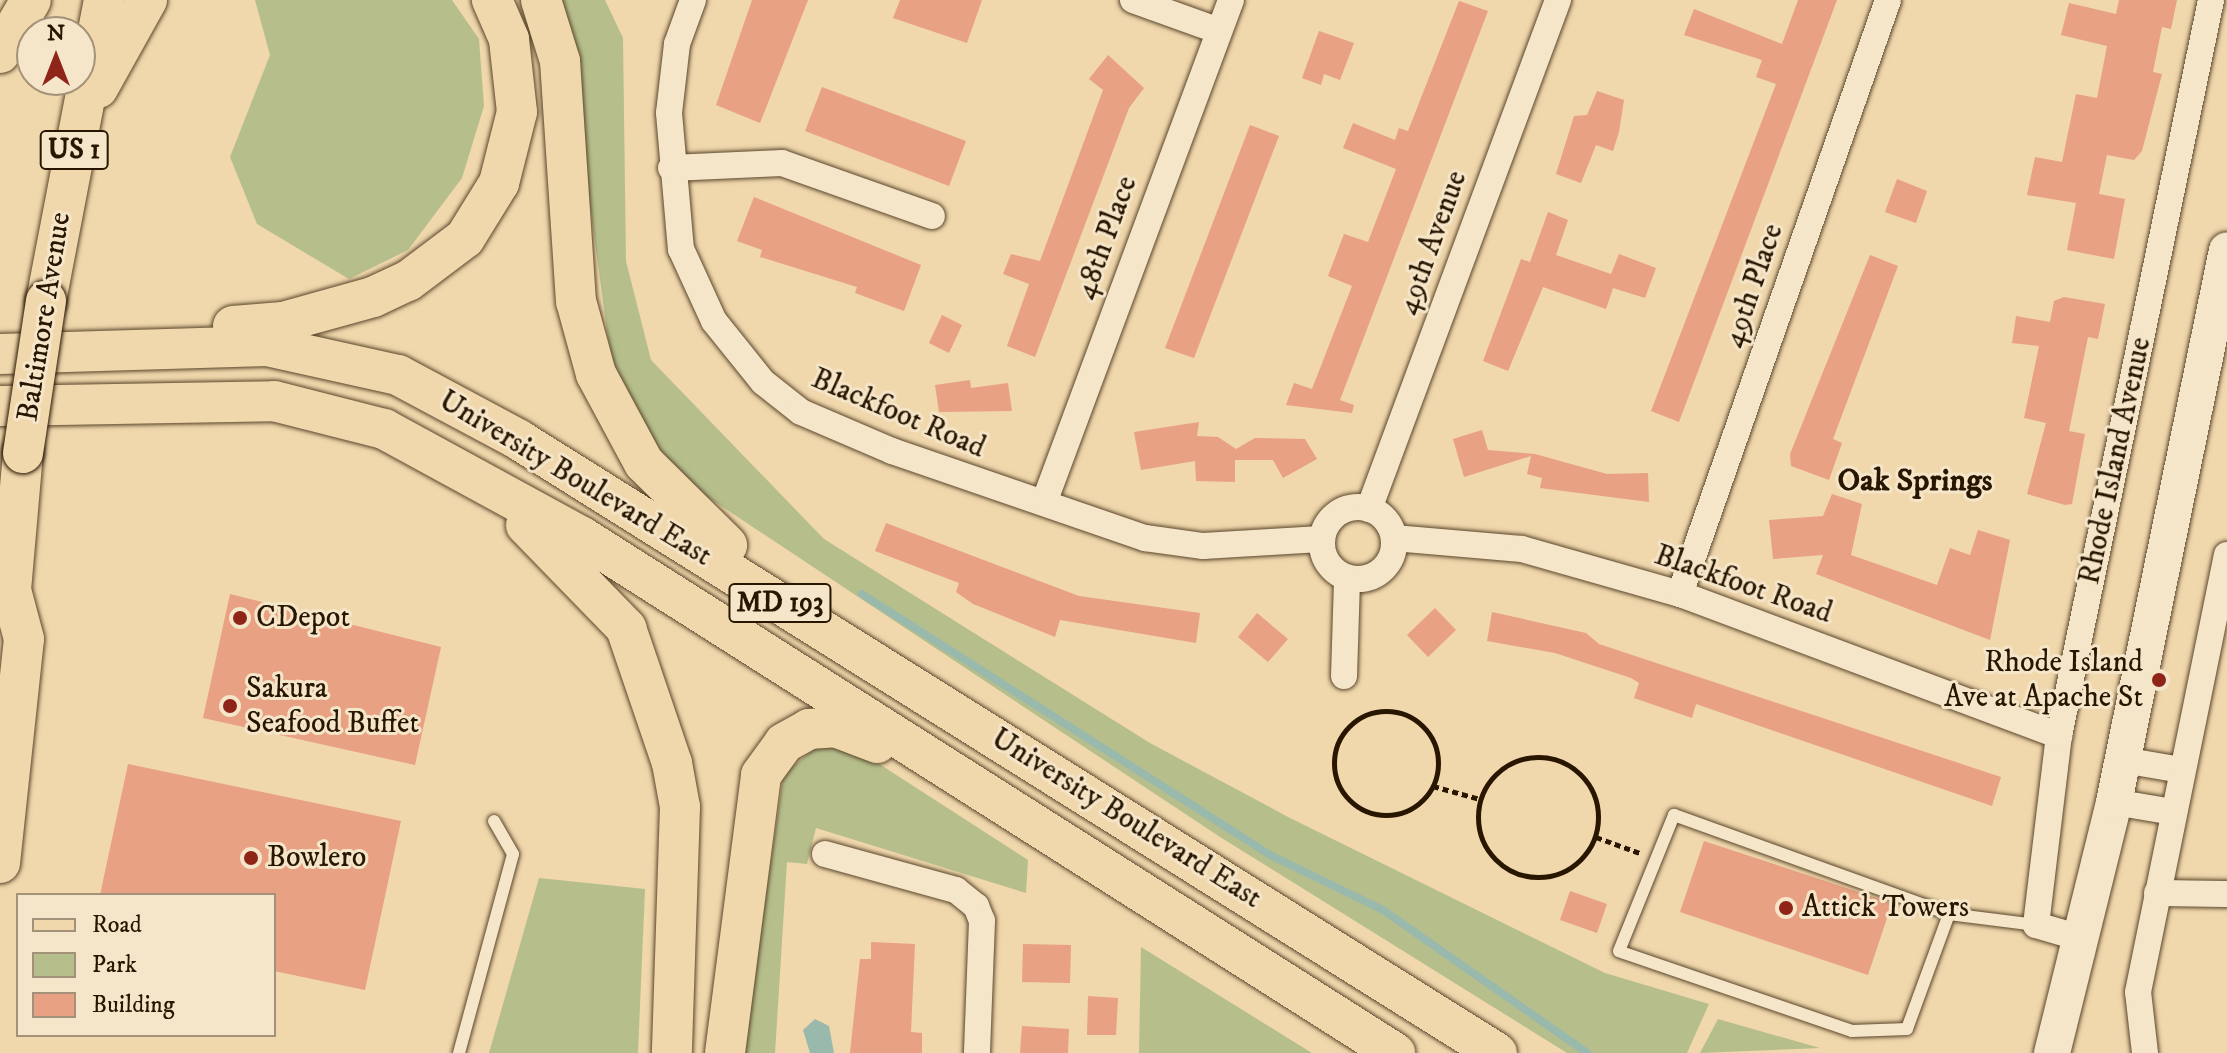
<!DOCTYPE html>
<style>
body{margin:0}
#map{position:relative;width:2227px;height:1053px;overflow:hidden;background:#f0d7ac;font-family:"IM FELL DW Pica",serif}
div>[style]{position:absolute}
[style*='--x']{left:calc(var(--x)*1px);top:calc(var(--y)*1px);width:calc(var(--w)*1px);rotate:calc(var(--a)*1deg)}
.green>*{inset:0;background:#b6bf8c}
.water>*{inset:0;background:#9ab9ad}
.stream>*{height:8px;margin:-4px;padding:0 4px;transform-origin:4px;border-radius:4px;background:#9ab9ad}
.building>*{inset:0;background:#e8a182}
.path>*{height:5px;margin-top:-2.5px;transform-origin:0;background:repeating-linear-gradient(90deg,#281600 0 6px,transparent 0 10px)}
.path>.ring{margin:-2.5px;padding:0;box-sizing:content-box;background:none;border:5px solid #281600;border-radius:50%}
.roads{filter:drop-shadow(0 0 2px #5a462b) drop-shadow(0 0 2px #5a462b)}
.lane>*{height:12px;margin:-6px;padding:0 6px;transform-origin:6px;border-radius:6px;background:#f5e5c9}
.street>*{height:26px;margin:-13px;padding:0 13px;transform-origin:13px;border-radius:13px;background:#f5e5c9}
.street>.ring{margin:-13px;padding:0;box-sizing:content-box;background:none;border:26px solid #f5e5c9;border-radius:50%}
.secondary>*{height:36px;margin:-18px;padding:0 18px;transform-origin:18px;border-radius:18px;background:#f5e5c9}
.primary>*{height:40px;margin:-20px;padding:0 20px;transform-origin:20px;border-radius:20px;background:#f0d7ac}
.bridges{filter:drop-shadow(0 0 2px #281600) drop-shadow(0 0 2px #281600)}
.primary-bridge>*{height:40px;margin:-20px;padding:0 20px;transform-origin:20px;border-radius:20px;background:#f0d7ac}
.dots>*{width:22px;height:22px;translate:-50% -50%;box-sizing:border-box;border:4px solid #f5e5c9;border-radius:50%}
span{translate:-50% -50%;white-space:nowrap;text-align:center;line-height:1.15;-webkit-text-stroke:6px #f5e5c9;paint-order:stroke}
.shield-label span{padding:2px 6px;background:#f5e5c9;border:2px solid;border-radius:6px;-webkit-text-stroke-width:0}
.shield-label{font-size:28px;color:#281600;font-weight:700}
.street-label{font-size:30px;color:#281600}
.poi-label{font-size:30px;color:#281600}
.left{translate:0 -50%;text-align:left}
.right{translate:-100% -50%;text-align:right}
.neighbourhood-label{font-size:32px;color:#281600;font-weight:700}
.legend{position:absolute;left:16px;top:893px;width:260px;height:144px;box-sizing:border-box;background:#f5e5c9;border:2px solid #a39279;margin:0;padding:10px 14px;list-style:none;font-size:24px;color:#281600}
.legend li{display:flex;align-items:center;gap:16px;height:40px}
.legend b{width:40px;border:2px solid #a39279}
.north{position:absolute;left:16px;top:16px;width:80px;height:80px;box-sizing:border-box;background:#f5e5c9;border:2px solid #a39279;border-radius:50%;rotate:0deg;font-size:22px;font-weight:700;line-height:32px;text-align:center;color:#281600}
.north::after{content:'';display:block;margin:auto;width:28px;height:36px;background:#8f2418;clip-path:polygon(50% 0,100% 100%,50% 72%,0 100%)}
</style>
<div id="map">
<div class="green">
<div style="clip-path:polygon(255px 0,452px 0,479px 39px,484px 106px,462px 178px,408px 250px,349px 279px,257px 224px,230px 157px,270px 55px)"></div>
<div style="clip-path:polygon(557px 0,605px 0,623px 38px,626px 261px,651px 360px,824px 539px,1150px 743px,1290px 818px,1605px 973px,1709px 1004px,1687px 1053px,1567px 1053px,1220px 837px,688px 484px,644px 435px,610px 353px,583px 154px,581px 63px)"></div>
<div style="clip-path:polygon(818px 746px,853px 747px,1028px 860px,1026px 893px,816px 828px,807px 864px,787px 862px,775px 1053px,742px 1053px,784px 773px)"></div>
<div style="clip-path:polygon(539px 878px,645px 889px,638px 1053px,489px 1053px)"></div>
<div style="clip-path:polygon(1141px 947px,1312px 1053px,1139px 1053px)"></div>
<div style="clip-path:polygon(1718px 1019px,1820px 1048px,1700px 1053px)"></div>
</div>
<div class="water">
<div style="clip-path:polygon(815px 1019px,829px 1026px,834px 1053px,810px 1053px,803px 1030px)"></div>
</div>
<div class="stream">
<div style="--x:862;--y:594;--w:487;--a:32.6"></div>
<div style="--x:1272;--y:856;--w:123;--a:25.9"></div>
<div style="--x:1383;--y:910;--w:249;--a:35"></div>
</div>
<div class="building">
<div style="clip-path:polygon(752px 0,808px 0,760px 123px,716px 105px)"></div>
<div style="clip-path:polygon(900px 0,982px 0,967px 43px,893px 18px)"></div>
<div style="clip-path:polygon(1798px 0,1837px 0,1679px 422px,1651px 411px,1776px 84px,1756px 77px,1762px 60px,1684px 35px,1694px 9px,1782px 44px)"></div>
<div style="clip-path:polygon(2119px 0,2177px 0,2171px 29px,2162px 27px,2153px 72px,2162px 74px,2142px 151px,2134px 160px,2107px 155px,2099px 194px,2125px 199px,2114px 259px,2067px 250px,2076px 203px,2027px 195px,2035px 157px,2062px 162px,2076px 94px,2097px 98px,2107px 46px,2061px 35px,2069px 3px,2116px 14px)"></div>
<div style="clip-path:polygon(1459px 1px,1488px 11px,1340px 400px,1354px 405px,1352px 413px,1286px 405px,1294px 383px,1312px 389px,1352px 286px,1328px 276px,1344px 234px,1368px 242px,1396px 169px,1343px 148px,1353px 123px,1395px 140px,1399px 128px,1408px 131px)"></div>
<div style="clip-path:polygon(1319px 31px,1354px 43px,1340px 80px,1324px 74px,1321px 85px,1302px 78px)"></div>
<div style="clip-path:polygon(1108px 55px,1144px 88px,1129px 108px,1035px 357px,1007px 346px,1029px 284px,1003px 274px,1011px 254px,1040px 261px,1103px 90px,1089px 79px)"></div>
<div style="clip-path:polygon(822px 87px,966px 141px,949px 186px,805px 131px)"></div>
<div style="clip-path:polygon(1597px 91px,1624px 100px,1619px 132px,1613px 151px,1596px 145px,1581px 183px,1556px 174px,1574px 116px,1587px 115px)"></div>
<div style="clip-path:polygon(1250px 125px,1279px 136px,1194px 358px,1165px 348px)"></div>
<div style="clip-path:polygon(1897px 179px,1927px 191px,1916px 223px,1885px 212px)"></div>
<div style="clip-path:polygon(754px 197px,921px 265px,904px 311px,855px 293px,857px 287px,760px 257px,762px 250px,737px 241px)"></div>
<div style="clip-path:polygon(1548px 212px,1568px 220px,1556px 255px,1611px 274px,1619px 254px,1656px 268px,1645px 298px,1613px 288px,1606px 309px,1543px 287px,1508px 371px,1483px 361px,1521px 259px,1530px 262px)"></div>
<div style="clip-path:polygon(1870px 255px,1898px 266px,1833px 439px,1842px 443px,1829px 480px,1791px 466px,1790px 454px)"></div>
<div style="clip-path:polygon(2064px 297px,2105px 304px,2098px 339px,2088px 337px,2069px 431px,2085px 434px,2072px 504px,2065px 505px,2027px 494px,2046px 423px,2024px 418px,2039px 346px,2012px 343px,2016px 316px,2050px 322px,2054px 301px)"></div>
<div style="clip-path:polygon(942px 315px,962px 325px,949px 353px,929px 343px)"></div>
<div style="clip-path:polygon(970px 380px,971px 388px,1008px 383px,1012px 411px,939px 412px,935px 385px)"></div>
<div style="clip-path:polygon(1199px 422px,1197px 436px,1218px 437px,1236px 449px,1255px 438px,1305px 439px,1317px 459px,1283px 478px,1273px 460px,1235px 460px,1235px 482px,1196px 481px,1195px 461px,1141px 470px,1134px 432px)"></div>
<div style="clip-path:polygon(1482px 430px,1488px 450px,1535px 454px,1607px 474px,1648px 473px,1649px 502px,1540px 488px,1542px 478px,1527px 474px,1531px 456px,1464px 477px,1453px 439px)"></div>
<div style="clip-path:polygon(1832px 494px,1862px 504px,1851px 555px,1937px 585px,1950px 548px,1970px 555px,1978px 530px,2010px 540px,1990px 640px,1816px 574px,1823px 555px,1773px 559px,1769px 520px,1823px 516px)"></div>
<div style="clip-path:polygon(886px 523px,1079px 596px,1200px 613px,1196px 643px,1060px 620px,1055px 637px,973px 604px,956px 592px,959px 583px,875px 551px)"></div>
<div style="clip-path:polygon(230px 594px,441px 647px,415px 765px,203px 718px)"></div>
<div style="clip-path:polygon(1435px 608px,1456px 630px,1428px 657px,1407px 635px)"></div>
<div style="clip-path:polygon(1492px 612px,1586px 633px,1599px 644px,2001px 777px,1992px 806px,1696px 704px,1692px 718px,1634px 698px,1639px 683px,1631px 678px,1555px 653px,1487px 641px)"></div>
<div style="clip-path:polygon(1257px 613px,1288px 639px,1268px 662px,1238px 637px)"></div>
<div style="clip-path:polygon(128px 764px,401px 821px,365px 990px,274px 971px,274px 895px,100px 895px)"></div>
<div style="clip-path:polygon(1704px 841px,1892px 903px,1868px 975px,1680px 912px)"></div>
<div style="clip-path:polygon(1570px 891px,1607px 904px,1597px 933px,1560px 920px)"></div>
<div style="clip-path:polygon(871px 942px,915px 944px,911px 1032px,922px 1033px,922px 1053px,850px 1053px,860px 959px,871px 959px)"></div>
<div style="clip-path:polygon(1023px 944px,1071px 945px,1070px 983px,1022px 982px)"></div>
<div style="clip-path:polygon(1088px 996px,1118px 998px,1116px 1035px,1087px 1035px)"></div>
<div style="clip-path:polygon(1022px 1026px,1069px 1029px,1068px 1053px,1020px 1053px)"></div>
</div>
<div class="path">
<div class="ring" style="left:1334px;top:711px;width:99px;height:99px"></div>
<div class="ring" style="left:1478px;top:757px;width:115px;height:115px"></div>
<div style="--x:1433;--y:786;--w:49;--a:15.5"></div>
<div style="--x:1596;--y:837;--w:47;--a:20"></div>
</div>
<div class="roads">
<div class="lane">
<div style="--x:1949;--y:914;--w:122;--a:110.1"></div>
<div style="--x:1907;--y:1029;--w:55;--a:177.9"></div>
<div style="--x:1852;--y:1031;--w:246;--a:-161.1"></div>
<div style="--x:1619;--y:951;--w:147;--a:-68"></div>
<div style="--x:1674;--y:815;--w:292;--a:19.8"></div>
<div style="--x:1949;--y:914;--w:88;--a:7.2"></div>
<div style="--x:459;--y:1053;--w:206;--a:-74.8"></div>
<div style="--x:513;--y:854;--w:38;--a:-120"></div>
</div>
<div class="street">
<div style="--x:693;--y:0;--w:47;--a:110"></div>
<div style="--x:677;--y:44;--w:69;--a:96.6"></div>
<div style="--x:669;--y:113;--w:137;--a:85"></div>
<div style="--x:681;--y:249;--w:79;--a:65.4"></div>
<div style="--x:714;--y:321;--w:78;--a:51.2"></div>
<div style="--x:763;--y:382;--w:48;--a:38.3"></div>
<div style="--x:801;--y:412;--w:99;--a:23.2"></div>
<div style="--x:892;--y:451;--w:268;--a:19"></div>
<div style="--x:1145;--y:538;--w:59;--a:7.9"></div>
<div style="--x:1203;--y:546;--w:118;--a:-3.4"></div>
<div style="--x:1133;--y:0;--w:91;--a:19.8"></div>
<div style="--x:671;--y:168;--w:111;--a:-2.6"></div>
<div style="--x:782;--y:163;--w:159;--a:19.5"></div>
<div style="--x:1045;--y:500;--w:533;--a:-69.59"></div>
<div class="ring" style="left:1322px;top:507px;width:46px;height:46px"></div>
<div style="--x:1369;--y:509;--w:543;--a:-69.63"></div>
<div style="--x:1394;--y:538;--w:128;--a:4.9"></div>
<div style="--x:1522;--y:549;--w:164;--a:15.9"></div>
<div style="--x:1680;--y:594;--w:405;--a:20.5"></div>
<div style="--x:1680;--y:594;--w:629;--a:-70.7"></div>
<div style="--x:1344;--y:676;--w:97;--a:-88.2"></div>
<div style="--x:2123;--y:760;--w:59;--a:9.8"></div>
<div style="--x:2114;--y:802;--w:60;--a:9.6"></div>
<div style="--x:825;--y:854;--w:136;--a:15.4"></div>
<div style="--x:956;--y:890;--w:26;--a:39"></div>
<div style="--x:976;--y:906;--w:16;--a:68"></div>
<div style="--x:982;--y:921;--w:132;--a:92.2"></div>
<div style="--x:2157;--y:893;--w:70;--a:0.8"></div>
<div style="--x:2084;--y:939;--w:50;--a:-163.7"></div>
<div style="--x:2036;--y:925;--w:190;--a:-83.1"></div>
<div style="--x:2059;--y:736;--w:752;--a:-78.33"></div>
<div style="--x:2145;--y:1053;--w:61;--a:-96.5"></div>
<div style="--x:2138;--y:992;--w:446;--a:-78.5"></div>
</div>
<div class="secondary">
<div style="--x:2052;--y:1053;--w:259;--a:-76.1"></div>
<div style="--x:2114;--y:802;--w:563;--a:-78.43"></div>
</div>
<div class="primary">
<div style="--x:541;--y:0;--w:64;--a:72.7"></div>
<div style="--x:560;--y:61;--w:241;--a:86.2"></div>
<div style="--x:576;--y:301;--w:76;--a:74.7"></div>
<div style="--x:596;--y:374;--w:101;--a:61.7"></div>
<div style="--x:644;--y:463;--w:117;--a:44.7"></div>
<div style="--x:0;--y:53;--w:61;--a:-59.7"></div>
<div style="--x:98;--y:88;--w:101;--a:-60.9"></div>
<div style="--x:46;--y:301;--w:307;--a:-79.1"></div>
<div style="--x:233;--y:326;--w:50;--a:-4.6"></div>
<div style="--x:283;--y:322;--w:93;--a:-15.5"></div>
<div style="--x:373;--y:297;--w:38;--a:-25"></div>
<div style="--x:408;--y:281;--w:71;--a:-37"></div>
<div style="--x:465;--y:238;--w:65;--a:-58.3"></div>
<div style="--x:499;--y:183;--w:73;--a:-75.8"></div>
<div style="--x:517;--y:112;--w:73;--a:-96.3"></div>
<div style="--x:509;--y:39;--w:43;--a:-113.6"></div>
<div style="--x:0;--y:354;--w:267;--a:-1.7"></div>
<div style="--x:267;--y:346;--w:134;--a:12.5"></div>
<div style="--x:398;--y:375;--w:137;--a:28.2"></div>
<div style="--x:519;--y:440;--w:1154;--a:32.08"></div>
<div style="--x:0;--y:406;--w:274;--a:-1"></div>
<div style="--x:274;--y:401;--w:114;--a:14.3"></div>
<div style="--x:384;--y:429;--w:226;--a:28.6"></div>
<div style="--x:582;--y:537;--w:963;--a:32.4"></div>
<div style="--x:526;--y:525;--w:144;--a:45.8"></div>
<div style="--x:626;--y:628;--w:143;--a:71.2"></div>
<div style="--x:672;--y:763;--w:45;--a:79.7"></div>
<div style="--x:680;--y:807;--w:246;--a:91.9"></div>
<div style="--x:0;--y:863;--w:225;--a:-83.9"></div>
<div style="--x:24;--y:639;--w:51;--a:-104.9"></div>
<div style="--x:11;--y:590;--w:138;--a:-85"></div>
<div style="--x:725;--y:1053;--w:280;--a:-82.6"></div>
<div style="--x:761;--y:775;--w:39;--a:-54"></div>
<div style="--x:784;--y:743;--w:29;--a:-29"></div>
<div style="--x:809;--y:729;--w:26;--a:-4"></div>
<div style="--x:835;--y:727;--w:45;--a:20.9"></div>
</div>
</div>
<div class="bridges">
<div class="primary-bridge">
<div style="--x:23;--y:453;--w:154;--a:-81.4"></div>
</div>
</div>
<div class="dots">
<div style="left:240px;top:618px;background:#8f2418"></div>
<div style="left:2159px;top:680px;background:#8f2418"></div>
<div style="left:230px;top:706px;background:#8f2418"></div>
<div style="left:251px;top:858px;background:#8f2418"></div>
<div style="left:1786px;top:908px;background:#8f2418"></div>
</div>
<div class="shield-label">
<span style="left:74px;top:150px">US 1</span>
<span style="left:780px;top:603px">MD 193</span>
</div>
<div class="street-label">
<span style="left:1107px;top:238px;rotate:-70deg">48th Place</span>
<span style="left:1433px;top:243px;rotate:-70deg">49th Avenue</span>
<span style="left:1754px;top:286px;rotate:-71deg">49th Place</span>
<span style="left:45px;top:317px;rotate:-81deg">Baltimore Avenue</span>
<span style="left:898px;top:414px;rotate:23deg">Blackfoot Road</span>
<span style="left:2116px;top:461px;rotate:-78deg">Rhode Island Avenue</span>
<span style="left:575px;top:479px;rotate:31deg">University Boulevard East</span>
<span style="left:1743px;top:585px;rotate:19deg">Blackfoot Road</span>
<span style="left:1126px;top:819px;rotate:32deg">University Boulevard East</span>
</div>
<div class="poi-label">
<span class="left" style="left:256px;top:618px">CDepot</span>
<span class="right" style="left:2143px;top:680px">Rhode Island<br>Ave at Apache St</span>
<span class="left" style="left:246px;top:706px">Sakura<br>Seafood Buffet</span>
<span class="left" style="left:267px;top:858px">Bowlero</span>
<span class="left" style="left:1802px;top:908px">Attick Towers</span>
</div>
<div class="neighbourhood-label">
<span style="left:1915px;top:481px">Oak Springs</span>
</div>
<ul class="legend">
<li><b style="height:10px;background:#f0d7ac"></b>Road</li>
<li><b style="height:22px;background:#b6bf8c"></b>Park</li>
<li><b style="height:22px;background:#e8a182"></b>Building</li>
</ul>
<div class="north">N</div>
</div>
